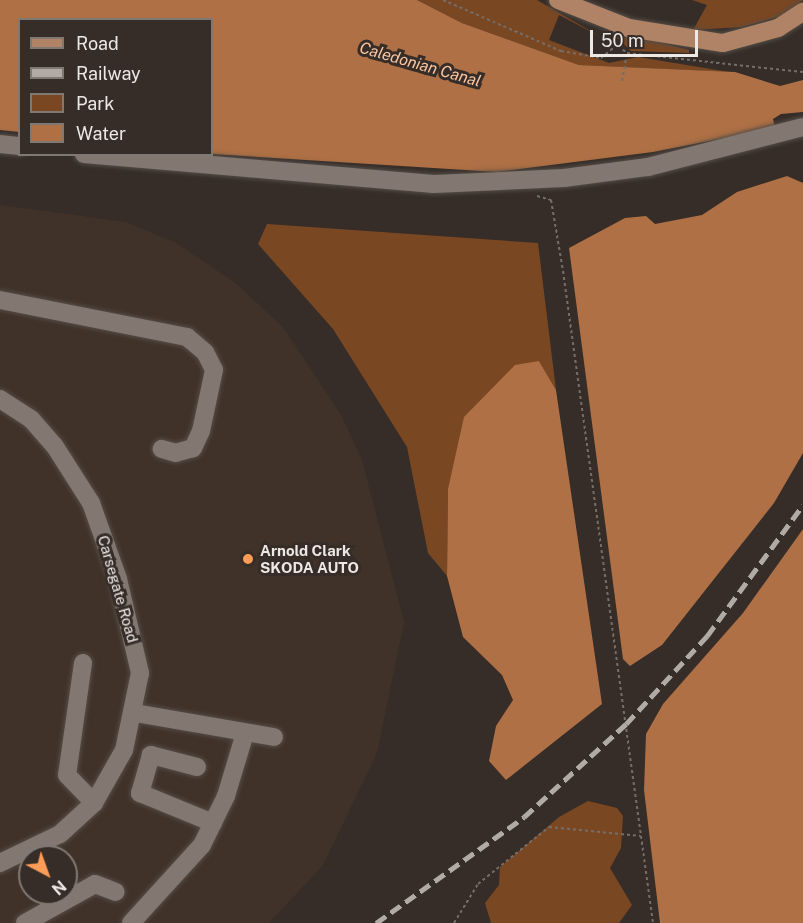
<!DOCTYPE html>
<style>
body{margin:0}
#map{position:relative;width:803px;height:923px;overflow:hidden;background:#362d28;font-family:"Public Sans",sans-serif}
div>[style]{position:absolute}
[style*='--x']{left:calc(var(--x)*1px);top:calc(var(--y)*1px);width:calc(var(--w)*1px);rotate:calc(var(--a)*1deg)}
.built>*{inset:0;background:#413229}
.green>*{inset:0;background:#7a4723}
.water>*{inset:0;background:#ae7044}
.path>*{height:2px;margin-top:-1px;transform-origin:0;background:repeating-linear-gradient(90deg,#756d68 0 3px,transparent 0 6px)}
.roads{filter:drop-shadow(0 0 2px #544d47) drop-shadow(0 0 2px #544d47)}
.minor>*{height:18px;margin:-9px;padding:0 9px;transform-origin:9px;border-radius:9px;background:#827771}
.major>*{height:18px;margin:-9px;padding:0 9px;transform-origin:9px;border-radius:9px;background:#b08366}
.rail>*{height:4.5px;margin-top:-2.25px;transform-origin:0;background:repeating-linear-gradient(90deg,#b1aaa5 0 12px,transparent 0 18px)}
.dots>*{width:16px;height:16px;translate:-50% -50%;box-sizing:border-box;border:3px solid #362d28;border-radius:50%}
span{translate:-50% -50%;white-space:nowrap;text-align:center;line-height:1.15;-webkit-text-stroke:6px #362d28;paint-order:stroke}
.poi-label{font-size:15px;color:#eee8e4;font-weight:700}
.left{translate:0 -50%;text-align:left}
.street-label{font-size:15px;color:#eee8e4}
.water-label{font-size:16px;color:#fac4a1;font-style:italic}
.legend{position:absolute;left:18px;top:18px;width:195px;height:138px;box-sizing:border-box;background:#362d28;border:2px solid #807873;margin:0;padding:8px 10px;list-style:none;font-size:18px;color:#eee8e4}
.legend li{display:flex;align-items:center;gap:12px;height:30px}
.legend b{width:30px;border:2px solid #807873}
.north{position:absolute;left:18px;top:845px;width:60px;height:60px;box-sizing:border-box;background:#362d28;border:2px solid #807873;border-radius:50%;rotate:139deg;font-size:16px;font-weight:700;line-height:24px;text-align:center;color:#eee8e4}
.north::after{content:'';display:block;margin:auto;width:21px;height:27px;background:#fd9c56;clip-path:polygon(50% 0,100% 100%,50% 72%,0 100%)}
.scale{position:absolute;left:590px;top:30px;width:108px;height:27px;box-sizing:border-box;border:3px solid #eee8e4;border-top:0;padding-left:8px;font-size:18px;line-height:21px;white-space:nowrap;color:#eee8e4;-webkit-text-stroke:4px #362d28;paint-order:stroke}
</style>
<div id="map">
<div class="built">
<div style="clip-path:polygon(evenodd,0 205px,126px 222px,176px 243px,234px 282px,283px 327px,341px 415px,362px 460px,404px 622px,377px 753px,323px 865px,269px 923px,0 923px,0 205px,30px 857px,66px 857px,66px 893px,30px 893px,30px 857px)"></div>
</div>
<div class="green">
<div style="clip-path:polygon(417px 0,537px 0,601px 37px,559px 15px,549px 40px,609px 63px,638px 57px,729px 72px,579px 65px,462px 23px)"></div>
<div style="clip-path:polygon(692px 0,803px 0,781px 16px,742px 27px,693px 30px,707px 5px)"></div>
<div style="clip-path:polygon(608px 29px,689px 50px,689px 53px,631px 51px)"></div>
<div style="clip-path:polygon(267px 224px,538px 243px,556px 390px,539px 361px,448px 489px,447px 576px,428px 553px,407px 447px,333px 329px,258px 244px)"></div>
<div style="clip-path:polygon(588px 801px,617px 808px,623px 816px,621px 848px,610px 868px,632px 905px,619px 923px,491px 923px,485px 903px,499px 885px,500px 867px,559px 817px)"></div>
</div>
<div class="water">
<div style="clip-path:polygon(0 0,417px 0,462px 23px,579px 65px,735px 72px,780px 86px,803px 80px,803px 112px,781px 114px,773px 119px,775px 128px,653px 152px,497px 172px,212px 154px,212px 20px,20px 20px,19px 132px,0 130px)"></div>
<div style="clip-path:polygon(787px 176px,803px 183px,803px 453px,774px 503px,662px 645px,630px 666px,623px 659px,569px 248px,625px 218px,646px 216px,655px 224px,702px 215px,737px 192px)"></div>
<div style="clip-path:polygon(539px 361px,556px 390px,602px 704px,506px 780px,489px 761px,496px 726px,513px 700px,502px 675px,463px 637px,447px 576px,448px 489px,464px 417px,515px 365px)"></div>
<div style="clip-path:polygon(803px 529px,803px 923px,660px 923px,644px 790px,646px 734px,663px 704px,743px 613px)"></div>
</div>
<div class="path">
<div style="--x:443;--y:0;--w:129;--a:23.4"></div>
<div style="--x:561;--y:51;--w:41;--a:9.9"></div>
<div style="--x:601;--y:58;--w:19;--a:-39"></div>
<div style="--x:609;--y:38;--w:23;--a:40"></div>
<div style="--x:627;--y:53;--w:177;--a:6.2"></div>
<div style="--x:622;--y:81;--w:28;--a:-80"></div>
<div style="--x:537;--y:196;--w:15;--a:16"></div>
<div style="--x:551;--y:200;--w:72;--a:80.4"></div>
<div style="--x:563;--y:271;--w:658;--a:82.14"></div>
<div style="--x:454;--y:923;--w:46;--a:-58.4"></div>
<div style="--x:478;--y:884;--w:91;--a:-38.8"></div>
<div style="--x:549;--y:827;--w:92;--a:5.6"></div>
</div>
<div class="roads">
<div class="minor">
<div style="--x:0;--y:144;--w:20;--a:6"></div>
<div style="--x:84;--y:154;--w:351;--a:4.9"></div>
<div style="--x:434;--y:184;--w:130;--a:-2.6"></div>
<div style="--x:564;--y:178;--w:85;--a:-7.5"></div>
<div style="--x:648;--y:167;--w:160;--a:-14.5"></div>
<div style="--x:0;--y:300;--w:191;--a:11.2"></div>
<div style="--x:187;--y:337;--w:23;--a:40"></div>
<div style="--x:205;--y:352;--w:20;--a:63"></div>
<div style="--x:214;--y:370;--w:62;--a:102"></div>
<div style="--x:201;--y:431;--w:19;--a:115"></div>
<div style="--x:193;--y:448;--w:18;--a:164"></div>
<div style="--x:176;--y:453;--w:15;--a:-164"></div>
<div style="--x:0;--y:399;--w:37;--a:33"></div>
<div style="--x:31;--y:419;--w:35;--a:49"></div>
<div style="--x:54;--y:445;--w:69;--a:57.5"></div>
<div style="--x:91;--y:503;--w:81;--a:70.4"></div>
<div style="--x:118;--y:579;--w:97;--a:76.8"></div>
<div style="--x:140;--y:673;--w:79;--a:101.7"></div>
<div style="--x:124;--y:750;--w:61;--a:119.5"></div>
<div style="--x:94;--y:803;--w:46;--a:137.6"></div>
<div style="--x:60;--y:834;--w:67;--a:154.2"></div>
<div style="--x:83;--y:663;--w:113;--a:98.1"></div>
<div style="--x:67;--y:775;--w:39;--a:46"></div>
<div style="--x:135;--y:713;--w:141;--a:9.8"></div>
<div style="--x:197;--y:767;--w:48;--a:-165.4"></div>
<div style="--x:151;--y:755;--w:40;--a:106"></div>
<div style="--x:140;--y:793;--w:79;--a:22.3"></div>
<div style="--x:25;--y:923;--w:80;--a:-29.1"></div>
<div style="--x:95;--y:884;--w:22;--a:21"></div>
<div style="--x:131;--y:923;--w:105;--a:-47.7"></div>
<div style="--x:202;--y:845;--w:55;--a:-63.9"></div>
<div style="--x:226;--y:796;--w:66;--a:-73.2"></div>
</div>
<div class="major">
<div style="--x:558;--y:0;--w:76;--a:21.5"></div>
<div style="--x:629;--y:28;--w:95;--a:9.1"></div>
<div style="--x:723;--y:43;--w:57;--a:-15.3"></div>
<div style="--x:778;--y:28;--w:30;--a:-33"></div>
</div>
</div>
<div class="rail">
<div style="--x:376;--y:923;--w:182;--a:-35.6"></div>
<div style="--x:524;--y:817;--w:138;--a:-42.4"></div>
<div style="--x:626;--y:724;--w:120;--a:-47.4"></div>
<div style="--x:707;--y:636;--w:162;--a:-53.8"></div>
</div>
<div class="dots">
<div style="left:248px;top:559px;background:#fd9c56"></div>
</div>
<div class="poi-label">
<span class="left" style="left:260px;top:559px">Arnold Clark<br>SKODA AUTO</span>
</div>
<div class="street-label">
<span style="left:118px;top:589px;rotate:74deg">Carsegate Road</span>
</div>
<div class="water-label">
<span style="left:420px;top:65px;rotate:16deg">Caledonian Canal</span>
</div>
<ul class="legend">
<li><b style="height:8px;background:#b08366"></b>Road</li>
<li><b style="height:8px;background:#b1aaa5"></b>Railway</li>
<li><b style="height:16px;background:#7a4723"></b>Park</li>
<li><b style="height:16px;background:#ae7044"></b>Water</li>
</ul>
<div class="north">N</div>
<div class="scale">50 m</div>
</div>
